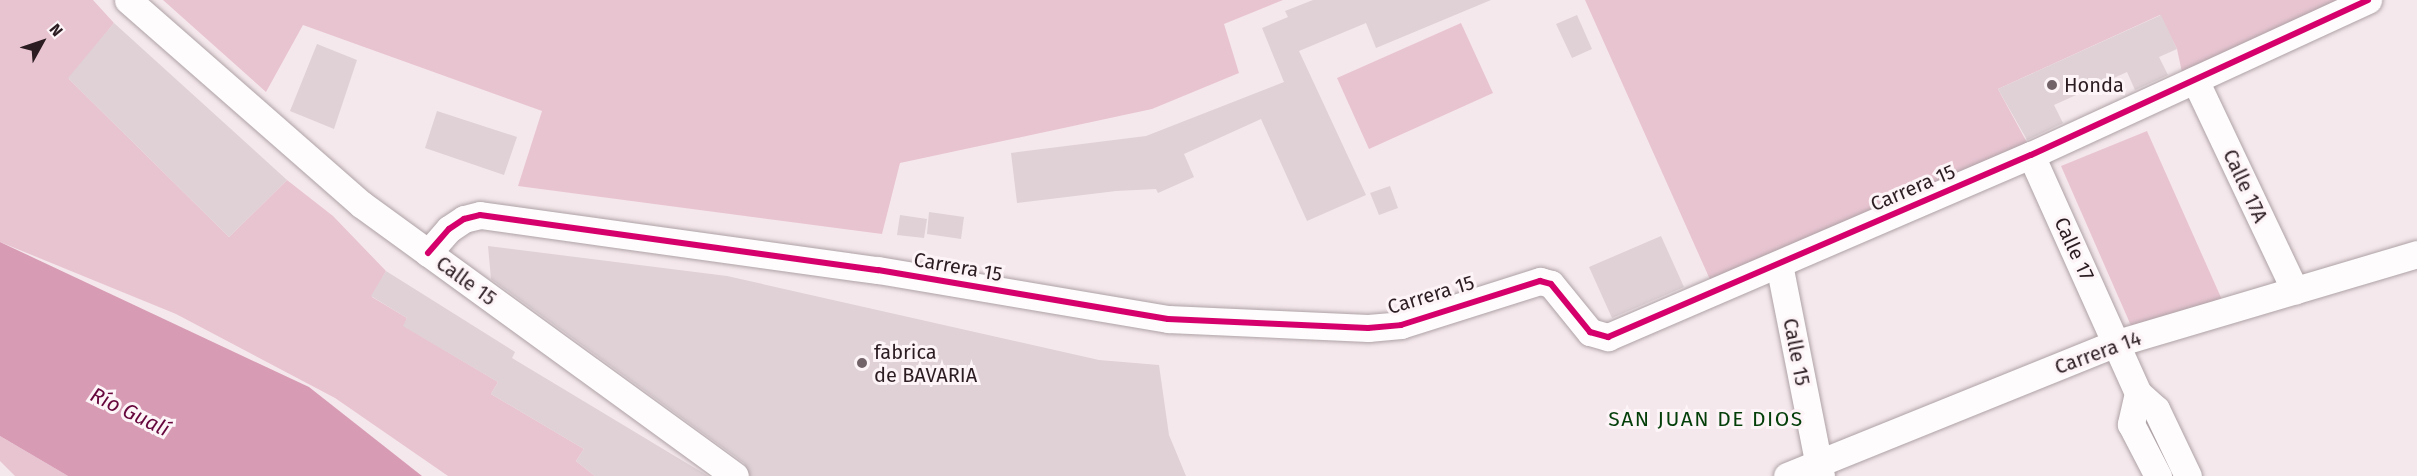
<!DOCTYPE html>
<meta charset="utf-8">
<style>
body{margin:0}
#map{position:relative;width:2417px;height:476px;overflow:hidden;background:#f5e8ec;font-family:"Fira Sans",sans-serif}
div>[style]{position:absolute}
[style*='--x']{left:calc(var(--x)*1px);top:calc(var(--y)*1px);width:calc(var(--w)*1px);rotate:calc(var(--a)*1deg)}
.green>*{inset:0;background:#e8c4d1}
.water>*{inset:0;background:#d79cb4}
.building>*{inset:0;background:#dfd1d6}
.roads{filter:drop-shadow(0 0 2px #aea2a6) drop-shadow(0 0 2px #aea2a6)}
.minor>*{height:27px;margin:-13.5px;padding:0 13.5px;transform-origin:13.5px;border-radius:13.5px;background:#fefcfc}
.cycleway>*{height:6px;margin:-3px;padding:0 3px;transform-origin:3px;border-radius:3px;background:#d6006c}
.dots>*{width:16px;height:16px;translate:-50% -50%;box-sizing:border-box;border:3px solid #fdf4f7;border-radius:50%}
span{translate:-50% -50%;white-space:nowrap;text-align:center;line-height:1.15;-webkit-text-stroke:6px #fdf4f7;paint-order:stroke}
.poi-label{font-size:20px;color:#2b1c22}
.left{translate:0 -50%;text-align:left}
.street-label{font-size:20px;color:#2b1c22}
.water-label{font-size:21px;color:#66063c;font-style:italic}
.neighbourhood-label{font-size:21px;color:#043f0a;letter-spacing:1.5px}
.north{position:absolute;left:12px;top:12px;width:60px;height:60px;-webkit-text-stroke:4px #fdf4f7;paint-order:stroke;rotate:50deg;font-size:16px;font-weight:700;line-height:24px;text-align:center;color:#2b1c22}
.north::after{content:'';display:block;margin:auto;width:21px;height:27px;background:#2b1c22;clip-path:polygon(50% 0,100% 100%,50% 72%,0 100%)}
</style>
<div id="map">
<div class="green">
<div style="clip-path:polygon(0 0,93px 0,114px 23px,69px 79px,229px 237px,287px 180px,333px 216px,386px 271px,372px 297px,407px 318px,404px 326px,498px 382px,491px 394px,584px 449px,576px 461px,595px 476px,448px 476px,335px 398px,176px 314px,0 242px)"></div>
<div style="clip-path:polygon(163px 0,1283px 0,1224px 24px,1239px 73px,1152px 109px,900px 163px,882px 234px,518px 186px,542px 111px,303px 25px,266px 92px)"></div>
<div style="clip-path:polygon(1585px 0,2349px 0,2183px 77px,2177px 49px,2160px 15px,1998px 89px,2030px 148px,1712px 284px)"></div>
<div style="clip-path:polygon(1461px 23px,1493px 93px,1369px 149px,1337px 78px)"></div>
<div style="clip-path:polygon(2147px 131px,2223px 302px,2132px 328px,2061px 166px)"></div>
<div style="clip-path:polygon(0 436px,68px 476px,15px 476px,0 461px)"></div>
</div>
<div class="water">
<div style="clip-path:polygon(0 242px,309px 387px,422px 476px,68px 476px,0 436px)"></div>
</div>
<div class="building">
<div style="clip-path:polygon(1313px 0,1491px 0,1376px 48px,1366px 23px,1299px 51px,1366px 195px,1307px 221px,1261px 119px,1184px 154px,1194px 177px,1158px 193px,1156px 189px,1116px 191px,1017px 203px,1011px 153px,1146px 136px,1284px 82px,1262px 28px,1288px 17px,1285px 11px)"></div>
<div style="clip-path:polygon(1577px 15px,1592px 49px,1572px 58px,1556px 24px)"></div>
<div style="clip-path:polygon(2161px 15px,2177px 49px,2159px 57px,2168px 75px,2135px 90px,2127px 72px,2054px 105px,2063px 123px,2027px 140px,1998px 89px)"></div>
<div style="clip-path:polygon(114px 23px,287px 180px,229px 237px,68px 78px)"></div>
<div style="clip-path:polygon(317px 44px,357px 60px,334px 129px,290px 111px)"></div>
<div style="clip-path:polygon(437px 111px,517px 137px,504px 175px,425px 148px)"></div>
<div style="clip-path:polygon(1390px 186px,1398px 208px,1379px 215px,1370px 193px)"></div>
<div style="clip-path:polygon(929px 212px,964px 217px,961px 239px,927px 234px)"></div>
<div style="clip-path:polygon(900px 215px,927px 219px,924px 238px,897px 235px)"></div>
<div style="clip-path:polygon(1661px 236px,1684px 287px,1612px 318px,1589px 267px)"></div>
<div style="clip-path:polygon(488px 246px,727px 276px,1099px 360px,1159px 365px,1169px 435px,1186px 476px,750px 476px,744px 463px,491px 279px)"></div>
<div style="clip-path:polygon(386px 271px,515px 352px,512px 358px,708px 476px,595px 476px,576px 461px,584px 449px,491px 394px,498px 382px,403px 326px,407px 318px,371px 296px)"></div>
</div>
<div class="roads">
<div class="minor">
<div style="--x:128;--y:0;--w:310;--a:41.2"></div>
<div style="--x:361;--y:204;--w:462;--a:36"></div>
<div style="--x:2195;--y:80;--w:233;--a:64.6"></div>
<div style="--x:2031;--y:155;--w:261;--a:65.8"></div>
<div style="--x:2138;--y:393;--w:24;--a:42"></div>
<div style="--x:2156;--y:409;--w:74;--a:64.5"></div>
<div style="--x:428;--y:253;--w:32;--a:-49"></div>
<div style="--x:449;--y:229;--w:18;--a:-34"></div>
<div style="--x:464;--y:219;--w:16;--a:-14"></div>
<div style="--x:480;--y:215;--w:402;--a:7.9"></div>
<div style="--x:878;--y:270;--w:294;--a:9.6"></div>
<div style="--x:1168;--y:319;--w:200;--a:2.6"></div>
<div style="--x:1368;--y:328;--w:33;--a:-5"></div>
<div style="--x:1401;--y:325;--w:146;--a:-17.6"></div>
<div style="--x:1540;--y:281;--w:11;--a:15"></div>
<div style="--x:1551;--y:284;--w:62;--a:50.9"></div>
<div style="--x:1590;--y:332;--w:19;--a:16"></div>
<div style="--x:1608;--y:337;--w:460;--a:-23.3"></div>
<div style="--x:2031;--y:155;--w:371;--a:-24.7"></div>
<div style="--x:1779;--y:264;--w:216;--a:78.8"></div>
<div style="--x:2138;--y:393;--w:32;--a:103"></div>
<div style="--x:2131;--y:424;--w:59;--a:62.6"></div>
<div style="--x:1787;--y:476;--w:356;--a:-22"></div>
<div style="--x:2117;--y:343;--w:313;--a:-16.5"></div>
</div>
</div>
<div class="cycleway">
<div style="--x:428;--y:253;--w:32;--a:-49"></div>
<div style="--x:449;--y:229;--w:18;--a:-34"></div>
<div style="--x:464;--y:219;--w:16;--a:-14"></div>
<div style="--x:480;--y:215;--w:402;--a:7.9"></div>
<div style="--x:878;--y:270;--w:294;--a:9.6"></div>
<div style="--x:1168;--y:319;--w:200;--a:2.6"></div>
<div style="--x:1368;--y:328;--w:33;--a:-5"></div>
<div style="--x:1401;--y:325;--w:146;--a:-17.6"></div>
<div style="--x:1540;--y:281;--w:11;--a:15"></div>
<div style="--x:1551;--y:284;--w:62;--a:50.9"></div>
<div style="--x:1590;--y:332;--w:19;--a:16"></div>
<div style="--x:1608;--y:337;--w:460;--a:-23.3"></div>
<div style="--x:2031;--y:155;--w:371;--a:-24.7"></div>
</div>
<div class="dots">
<div style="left:2052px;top:85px;background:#726369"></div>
<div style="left:862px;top:363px;background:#726369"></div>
</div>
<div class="poi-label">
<span class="left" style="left:2064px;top:85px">Honda</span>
<span class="left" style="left:874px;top:364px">fabrica<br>de BAVARIA</span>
</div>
<div class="street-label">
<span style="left:2245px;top:186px;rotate:65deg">Calle 17A</span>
<span style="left:1913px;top:188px;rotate:-23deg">Carrera 15</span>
<span style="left:2074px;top:249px;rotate:65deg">Calle 17</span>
<span style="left:958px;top:267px;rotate:10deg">Carrera 15</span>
<span style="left:466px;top:281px;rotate:36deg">Calle 15</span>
<span style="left:1431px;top:295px;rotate:-17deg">Carrera 15</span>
<span style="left:1796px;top:352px;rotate:79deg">Calle 15</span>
<span style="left:2098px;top:353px;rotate:-20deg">Carrera 14</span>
</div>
<div class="water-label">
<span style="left:130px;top:412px;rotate:26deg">Río Gualí</span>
</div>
<div class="neighbourhood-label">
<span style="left:1706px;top:419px">SAN JUAN DE DIOS</span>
</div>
<div class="north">N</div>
</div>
